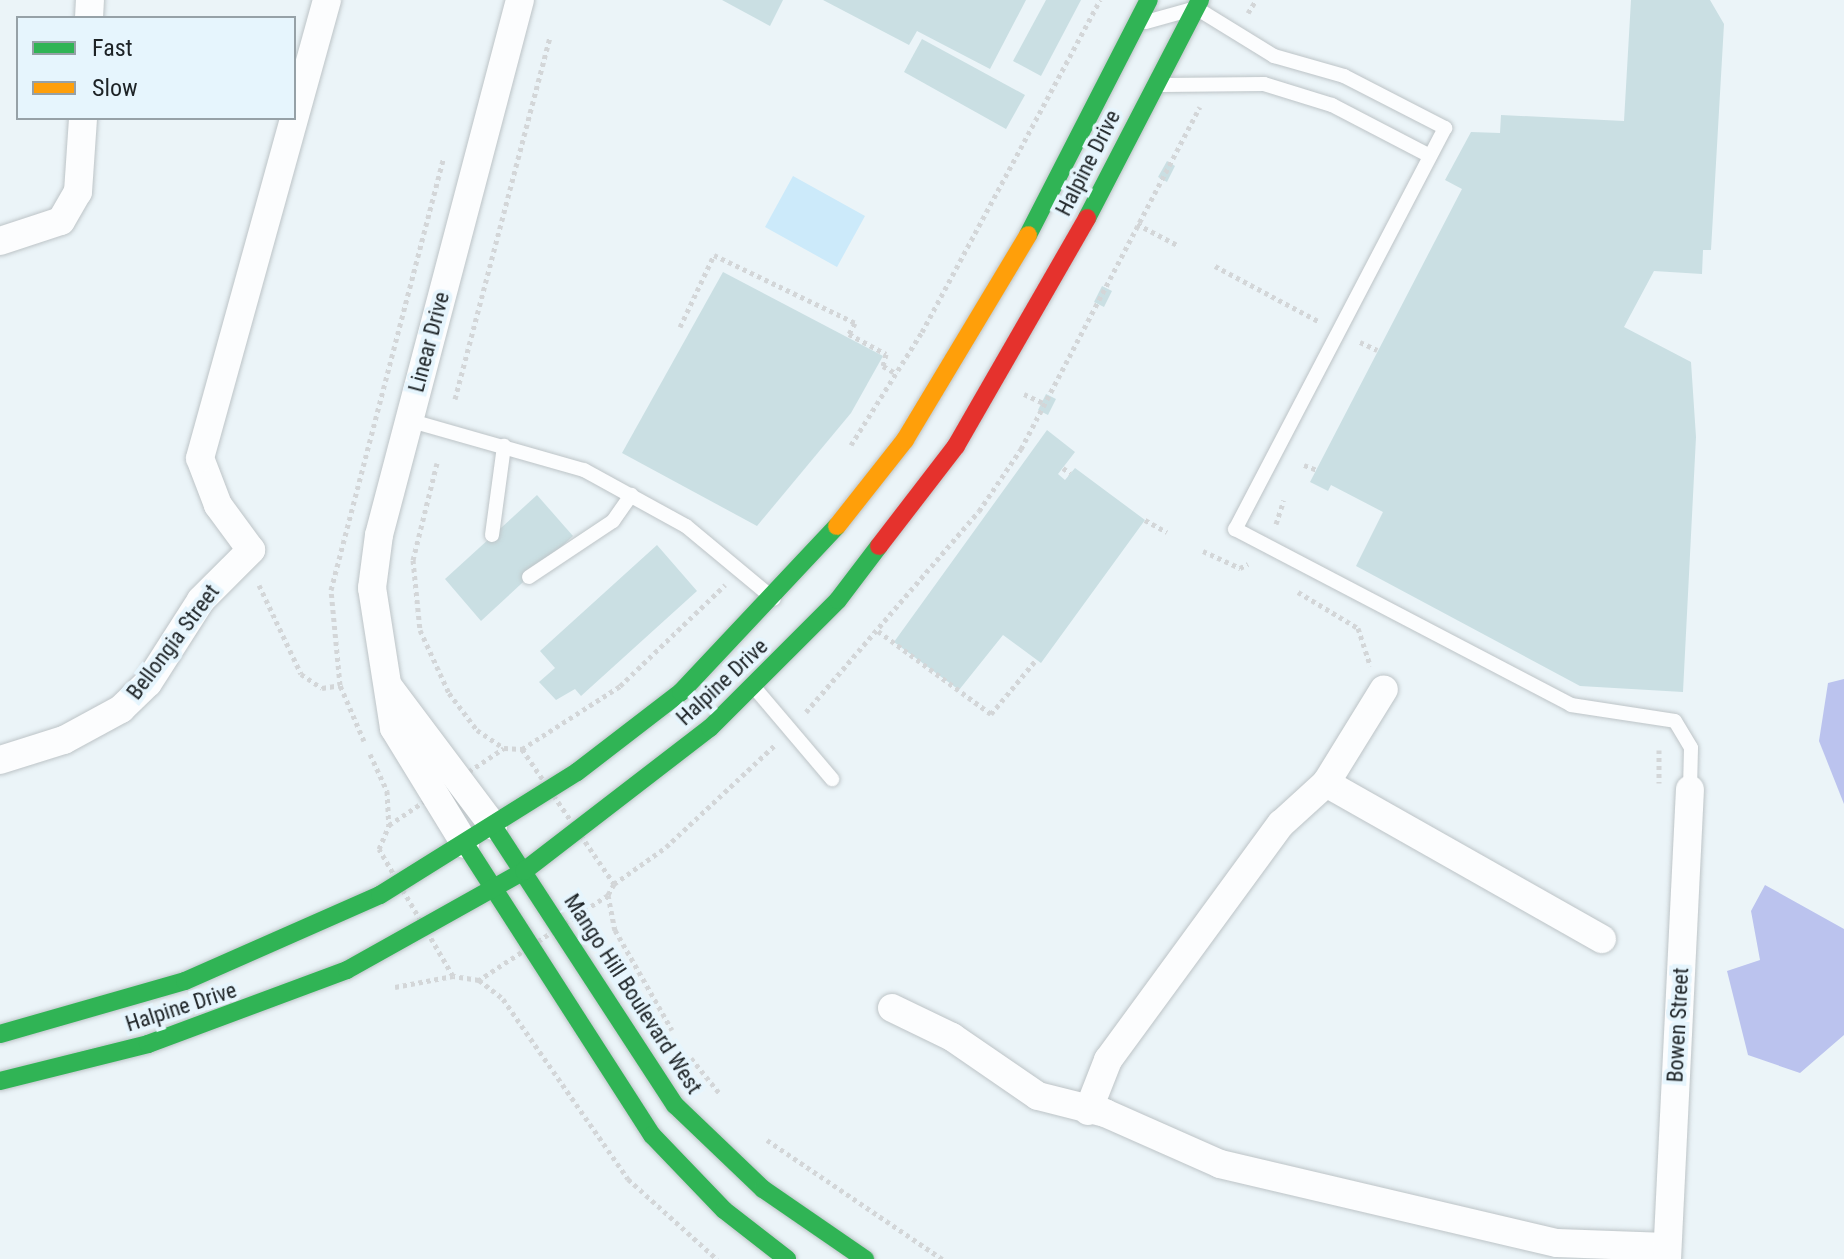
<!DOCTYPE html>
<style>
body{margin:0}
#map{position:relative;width:1844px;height:1259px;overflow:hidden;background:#ebf4f8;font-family:"Roboto Condensed",sans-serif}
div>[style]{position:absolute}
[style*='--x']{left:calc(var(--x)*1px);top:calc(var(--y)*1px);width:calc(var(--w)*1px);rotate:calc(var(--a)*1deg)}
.green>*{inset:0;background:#cceafa}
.water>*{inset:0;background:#bbc3ee}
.building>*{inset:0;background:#cadfe3}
.path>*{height:5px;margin-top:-2.5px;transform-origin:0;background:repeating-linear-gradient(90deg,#d3d6d8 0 4px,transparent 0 8px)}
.roads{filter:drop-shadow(0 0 2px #bdc4c7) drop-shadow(0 0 2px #bdc4c7)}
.lane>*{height:14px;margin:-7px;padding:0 7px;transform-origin:7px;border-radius:7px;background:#fcfdfe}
.street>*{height:28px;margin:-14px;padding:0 14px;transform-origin:14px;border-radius:14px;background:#fcfdfe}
.fast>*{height:18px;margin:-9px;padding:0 9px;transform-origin:9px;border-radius:9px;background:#30b455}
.slow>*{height:18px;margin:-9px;padding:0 9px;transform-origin:9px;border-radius:9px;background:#ff9f0a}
.jam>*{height:18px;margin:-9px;padding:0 9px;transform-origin:9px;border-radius:9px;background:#e5322d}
span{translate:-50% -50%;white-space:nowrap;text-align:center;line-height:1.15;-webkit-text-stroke:8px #e6f5fd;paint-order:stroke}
.street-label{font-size:22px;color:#1d2326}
.legend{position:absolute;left:16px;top:16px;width:280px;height:104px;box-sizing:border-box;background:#e6f5fd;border:2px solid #96a1a7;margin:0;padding:10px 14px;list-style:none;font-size:24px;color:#1d2326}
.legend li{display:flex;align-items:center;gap:16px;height:40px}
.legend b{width:40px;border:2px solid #96a1a7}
</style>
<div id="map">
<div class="green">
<div style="clip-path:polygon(793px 176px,865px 216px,837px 267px,765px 227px)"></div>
</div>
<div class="water">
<div style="clip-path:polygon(1844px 679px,1844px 804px,1819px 741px,1828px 683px)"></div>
<div style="clip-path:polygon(1765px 885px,1844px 929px,1844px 1035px,1800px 1073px,1748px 1055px,1727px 971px,1760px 960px,1751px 911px)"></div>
</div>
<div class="building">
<div style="clip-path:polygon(722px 0,783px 0,770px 26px)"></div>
<div style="clip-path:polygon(823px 0,1026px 0,990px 69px,917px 31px,909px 45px)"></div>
<div style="clip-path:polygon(1046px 0,1081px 0,1041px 76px,1013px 61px)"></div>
<div style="clip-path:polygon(1631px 0,1710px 0,1724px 24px,1711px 250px,1703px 250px,1702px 274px,1654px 271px,1624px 327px,1691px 362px,1696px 437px,1683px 692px,1580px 686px,1356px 566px,1383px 512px,1331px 485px,1328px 491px,1310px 482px,1462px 189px,1445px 180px,1471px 132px,1500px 133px,1501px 115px,1624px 121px)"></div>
<div style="clip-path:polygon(922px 39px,1025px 95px,1006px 129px,904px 72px)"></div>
<div style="clip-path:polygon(1167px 161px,1175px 166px,1167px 182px,1158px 177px)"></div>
<div style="clip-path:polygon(723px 272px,883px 356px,851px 413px,757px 526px,622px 453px)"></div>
<div style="clip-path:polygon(1102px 286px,1112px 291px,1104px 307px,1094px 302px)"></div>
<div style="clip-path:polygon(1046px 394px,1056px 399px,1048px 415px,1038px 410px)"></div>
<div style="clip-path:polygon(1047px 430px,1075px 452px,1058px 474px,1065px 480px,1075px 468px,1145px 520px,1041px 663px,1003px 635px,959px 690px,894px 642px)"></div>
<div style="clip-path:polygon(537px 495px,573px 536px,481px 621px,445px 579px)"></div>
<div style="clip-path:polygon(657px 545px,697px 591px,581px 696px,575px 689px,556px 700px,539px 682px,555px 668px,540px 651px)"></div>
</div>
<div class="path">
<div style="--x:1248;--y:13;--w:15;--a:-58"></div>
<div style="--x:1137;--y:224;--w:47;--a:27.6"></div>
<div style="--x:1215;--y:266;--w:119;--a:28.1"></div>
<div style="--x:680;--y:327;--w:80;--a:-64.7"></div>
<div style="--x:714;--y:255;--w:157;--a:25.7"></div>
<div style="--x:855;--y:323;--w:13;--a:119"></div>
<div style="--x:849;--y:334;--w:42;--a:28.4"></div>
<div style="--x:886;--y:354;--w:12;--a:104"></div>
<div style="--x:883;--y:366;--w:16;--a:30"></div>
<div style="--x:1360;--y:342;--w:19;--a:25"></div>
<div style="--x:1024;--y:394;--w:23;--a:25"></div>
<div style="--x:455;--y:399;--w:374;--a:-75.3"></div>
<div style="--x:851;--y:445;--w:133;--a:-57.9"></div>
<div style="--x:922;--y:332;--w:377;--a:-61.8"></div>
<div style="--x:437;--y:463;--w:100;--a:103.9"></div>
<div style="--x:413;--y:560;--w:70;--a:84.3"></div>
<div style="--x:420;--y:630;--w:69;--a:65.3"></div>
<div style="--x:449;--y:693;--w:46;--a:52.9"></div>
<div style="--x:477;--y:730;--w:32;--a:34"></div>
<div style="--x:1304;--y:465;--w:14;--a:21"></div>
<div style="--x:1063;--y:468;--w:9;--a:36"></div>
<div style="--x:1145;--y:520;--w:25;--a:29"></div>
<div style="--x:1276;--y:524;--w:25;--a:-72"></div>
<div style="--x:1203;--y:551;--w:41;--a:24.7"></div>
<div style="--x:1240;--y:568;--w:9;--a:-27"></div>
<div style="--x:259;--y:585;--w:98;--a:64.7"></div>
<div style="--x:301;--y:674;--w:25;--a:34"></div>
<div style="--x:322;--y:688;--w:18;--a:-9"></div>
<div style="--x:1298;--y:592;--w:70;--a:31"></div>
<div style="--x:1358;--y:628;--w:40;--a:72"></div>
<div style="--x:878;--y:631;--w:140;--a:36.3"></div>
<div style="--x:991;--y:714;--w:70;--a:-50.2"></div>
<div style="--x:806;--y:712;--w:265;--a:-49.3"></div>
<div style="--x:979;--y:511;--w:75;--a:-55.9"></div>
<div style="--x:1021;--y:449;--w:386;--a:-62.4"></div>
<div style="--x:364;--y:741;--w:61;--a:-113.2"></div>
<div style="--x:340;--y:685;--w:95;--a:-95.4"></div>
<div style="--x:331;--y:590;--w:445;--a:-75.4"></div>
<div style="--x:504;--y:748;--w:18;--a:3"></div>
<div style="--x:522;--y:749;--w:163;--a:55.7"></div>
<div style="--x:614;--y:884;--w:13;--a:119"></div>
<div style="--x:608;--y:895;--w:154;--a:146.6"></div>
<div style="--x:479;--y:980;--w:26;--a:-171"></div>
<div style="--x:453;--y:976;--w:147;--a:-120.2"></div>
<div style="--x:379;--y:849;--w:26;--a:-67"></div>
<div style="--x:389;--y:825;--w:138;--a:-33.8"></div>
<div style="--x:522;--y:749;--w:117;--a:-32.7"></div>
<div style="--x:620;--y:686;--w:146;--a:-43.9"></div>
<div style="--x:1659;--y:750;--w:33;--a:90"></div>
<div style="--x:370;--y:754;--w:41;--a:65.3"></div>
<div style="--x:387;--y:791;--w:34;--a:87"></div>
<div style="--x:614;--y:884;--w:64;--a:-35.4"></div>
<div style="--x:666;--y:847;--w:149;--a:-43.1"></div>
<div style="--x:608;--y:895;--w:36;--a:79"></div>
<div style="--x:615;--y:930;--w:115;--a:60.3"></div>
<div style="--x:479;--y:980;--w:31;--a:38"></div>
<div style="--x:503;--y:999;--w:219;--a:55.2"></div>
<div style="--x:628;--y:1179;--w:120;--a:42"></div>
<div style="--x:395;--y:987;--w:59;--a:-10.7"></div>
<div style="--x:691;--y:1058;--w:46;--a:51.1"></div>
<div style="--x:767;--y:1140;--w:212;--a:34.2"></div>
</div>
<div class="roads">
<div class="lane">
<div style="--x:1146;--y:22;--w:52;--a:-15.6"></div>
<div style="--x:1196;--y:8;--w:92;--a:31.6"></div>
<div style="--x:1274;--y:56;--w:73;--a:15.9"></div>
<div style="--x:1344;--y:76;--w:114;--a:27.2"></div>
<div style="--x:1445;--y:128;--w:453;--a:117.6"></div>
<div style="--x:1235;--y:529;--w:379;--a:27.6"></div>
<div style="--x:1571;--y:705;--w:105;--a:8.7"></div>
<div style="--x:1675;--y:721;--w:31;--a:59"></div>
<div style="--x:1691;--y:748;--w:42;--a:91.4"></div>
<div style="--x:1163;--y:85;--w:101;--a:-0.6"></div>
<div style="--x:1264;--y:84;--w:71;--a:17.2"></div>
<div style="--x:1332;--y:105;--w:110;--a:27.5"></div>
<div style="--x:408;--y:420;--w:183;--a:15.9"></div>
<div style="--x:584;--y:470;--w:116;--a:28.8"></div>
<div style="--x:686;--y:526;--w:114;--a:39.7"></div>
<div style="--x:492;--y:535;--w:90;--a:-82.3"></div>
<div style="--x:529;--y:577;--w:101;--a:-33.7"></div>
<div style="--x:613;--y:521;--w:32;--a:-55"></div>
<div style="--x:754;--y:687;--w:121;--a:49.7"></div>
</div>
<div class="street">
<div style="--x:89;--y:18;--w:18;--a:-87"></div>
<div style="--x:0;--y:241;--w:64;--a:-18.2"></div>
<div style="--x:61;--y:221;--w:34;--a:-60"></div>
<div style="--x:78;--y:192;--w:74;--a:-86.1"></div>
<div style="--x:388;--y:686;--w:175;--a:53.1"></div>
<div style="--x:0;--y:760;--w:67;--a:-17.4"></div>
<div style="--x:64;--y:740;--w:65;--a:-28.5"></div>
<div style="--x:121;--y:709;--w:37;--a:-44"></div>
<div style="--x:148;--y:683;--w:98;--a:-57.4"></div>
<div style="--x:201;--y:600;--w:71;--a:-45"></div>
<div style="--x:251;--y:550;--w:56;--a:-126.3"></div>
<div style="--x:218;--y:505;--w:50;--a:-111"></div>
<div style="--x:200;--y:458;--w:475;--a:-74.5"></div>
<div style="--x:1326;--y:783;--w:317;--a:29.5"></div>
<div style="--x:465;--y:844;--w:136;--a:-121.5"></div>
<div style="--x:394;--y:728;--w:142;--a:-98.9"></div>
<div style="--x:372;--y:588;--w:53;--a:-82.5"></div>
<div style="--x:379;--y:535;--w:553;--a:-75.24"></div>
<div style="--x:892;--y:1008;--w:67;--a:25.8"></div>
<div style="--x:952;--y:1037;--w:104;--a:34.5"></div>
<div style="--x:1038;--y:1096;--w:69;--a:14.2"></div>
<div style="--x:1105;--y:1113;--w:126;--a:23.9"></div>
<div style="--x:1220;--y:1164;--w:346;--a:13.2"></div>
<div style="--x:1557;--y:1243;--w:110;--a:2.1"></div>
<div style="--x:1088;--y:1111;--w:55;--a:-68.6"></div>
<div style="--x:1108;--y:1060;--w:293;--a:-53.8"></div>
<div style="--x:1281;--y:824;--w:61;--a:-42.3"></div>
<div style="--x:1326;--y:783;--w:110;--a:-58.3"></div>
<div style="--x:1667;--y:1259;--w:470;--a:-87.2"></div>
</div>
<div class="fast">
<div style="--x:1087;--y:218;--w:246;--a:-62.6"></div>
<div style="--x:1028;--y:235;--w:264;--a:-62.8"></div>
<div style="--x:493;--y:826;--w:333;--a:56.9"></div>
<div style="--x:675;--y:1105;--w:122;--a:43.7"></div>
<div style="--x:763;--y:1189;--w:124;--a:34.5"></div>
<div style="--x:465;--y:844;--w:346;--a:57.3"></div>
<div style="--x:652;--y:1135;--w:104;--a:46.2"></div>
<div style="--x:724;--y:1210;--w:80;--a:37.9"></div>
<div style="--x:0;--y:1034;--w:192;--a:-16"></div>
<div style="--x:185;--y:981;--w:213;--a:-23.8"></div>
<div style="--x:380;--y:895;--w:232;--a:-32"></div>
<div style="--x:577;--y:772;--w:131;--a:-37.6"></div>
<div style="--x:681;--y:692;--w:228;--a:-46.8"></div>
<div style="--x:0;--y:1081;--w:153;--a:-14"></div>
<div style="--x:148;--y:1044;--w:212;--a:-20.4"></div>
<div style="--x:347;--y:970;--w:203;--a:-29.2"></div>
<div style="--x:524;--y:871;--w:235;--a:-37.6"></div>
<div style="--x:710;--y:728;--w:181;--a:-45"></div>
<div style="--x:838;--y:600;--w:68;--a:-52.8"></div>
</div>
<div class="slow">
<div style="--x:837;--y:526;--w:110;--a:-51.7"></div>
<div style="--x:905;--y:440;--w:239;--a:-59"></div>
</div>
<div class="jam">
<div style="--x:879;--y:546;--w:126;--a:-52.4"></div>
<div style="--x:956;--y:446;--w:263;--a:-60.1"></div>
</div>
</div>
<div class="street-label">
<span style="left:1088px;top:163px;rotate:-63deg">Halpine Drive</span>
<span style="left:429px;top:342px;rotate:-75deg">Linear Drive</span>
<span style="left:173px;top:642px;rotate:-53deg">Bellongia Street</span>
<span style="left:722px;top:682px;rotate:-43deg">Halpine Drive</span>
<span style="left:633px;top:994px;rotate:57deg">Mango Hill Boulevard West</span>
<span style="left:181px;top:1007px;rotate:-18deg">Halpine Drive</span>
<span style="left:1678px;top:1025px;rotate:-87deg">Bowen Street</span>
</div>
<ul class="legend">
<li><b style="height:10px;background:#30b455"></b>Fast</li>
<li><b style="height:10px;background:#ff9f0a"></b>Slow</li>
</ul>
</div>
